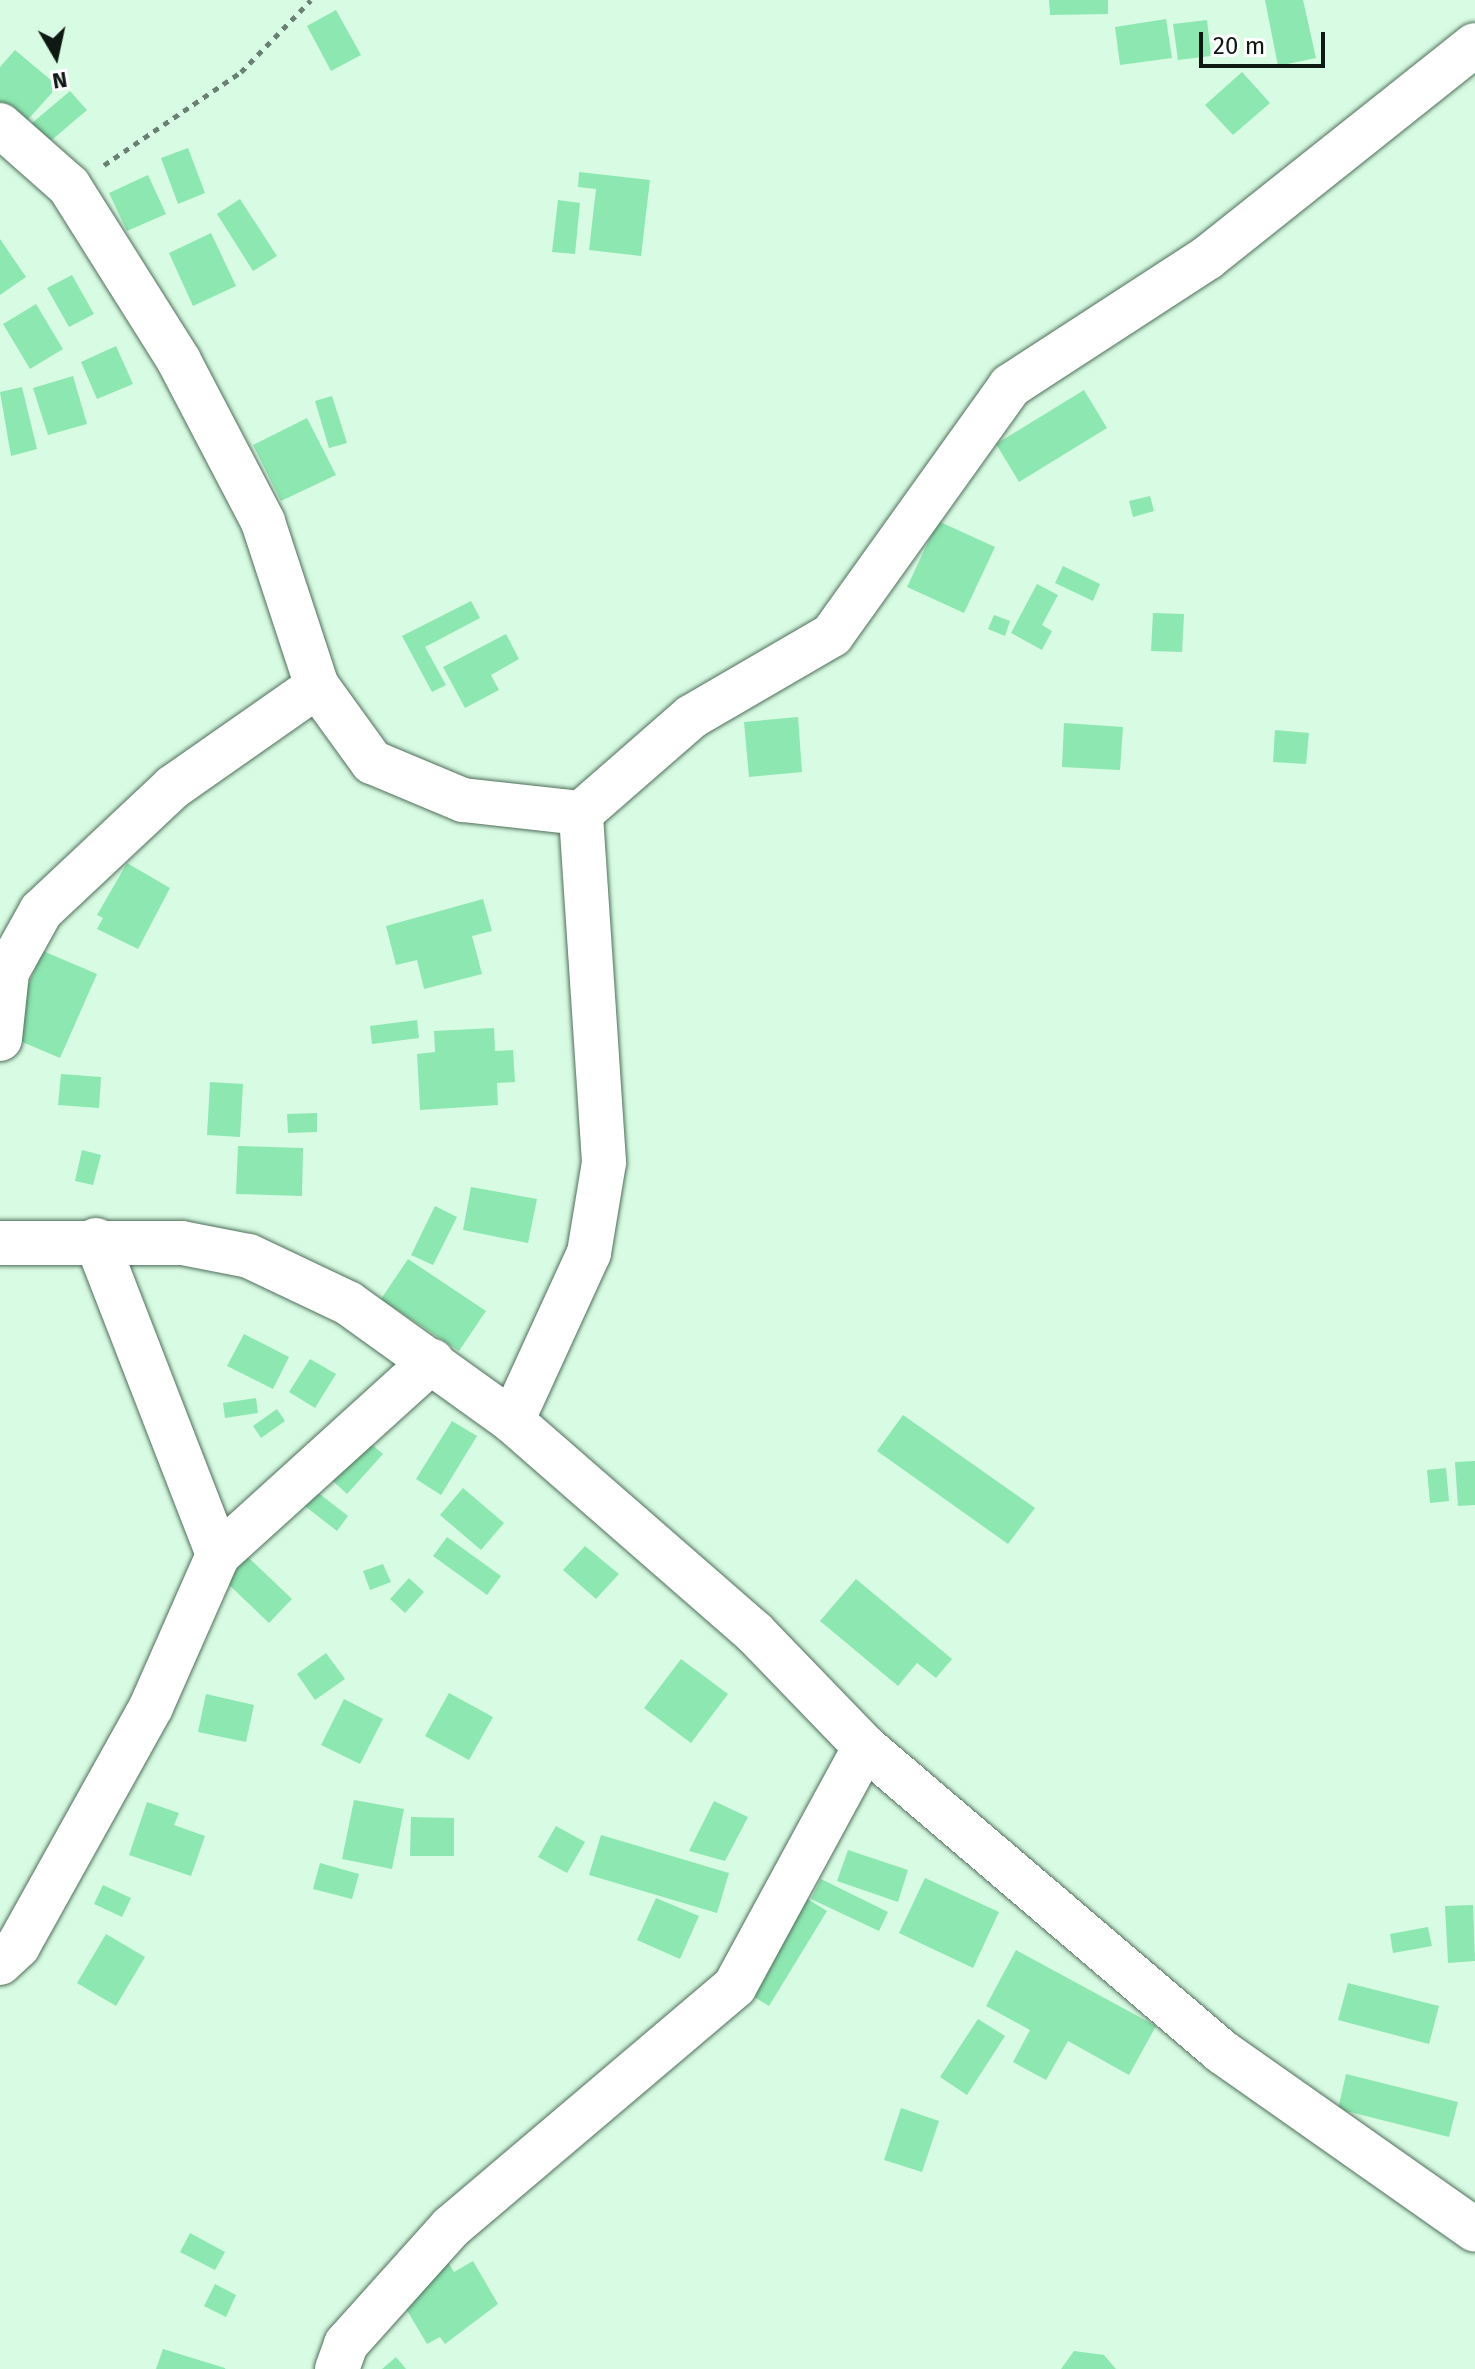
<!DOCTYPE html>
<style>
body{margin:0}
#map{position:relative;width:1475px;height:2369px;overflow:hidden;background:#d8fbe3;font-family:"Fira Sans",sans-serif}
div>[style]{position:absolute}
[style*='--x']{left:calc(var(--x)*1px);top:calc(var(--y)*1px);width:calc(var(--w)*1px);rotate:calc(var(--a)*1deg)}
.building>*{inset:0;background:#8de7b1}
.path>*{height:5px;margin-top:-2.5px;transform-origin:0;background:repeating-linear-gradient(90deg,#6a8072 0 6px,transparent 0 12px)}
.roads{filter:drop-shadow(0 0 2px #506e5b) drop-shadow(0 0 2px #506e5b)}
.minor>*{height:44px;margin:-22px;padding:0 22px;transform-origin:22px;border-radius:22px;background:#fff}
span{translate:-50% -50%;white-space:nowrap;text-align:center;line-height:1.15;-webkit-text-stroke:6px #fff;paint-order:stroke}
.north{position:absolute;left:16px;top:16px;width:80px;height:80px;-webkit-text-stroke:6px #fff;paint-order:stroke;rotate:171deg;font-size:22px;font-weight:700;line-height:32px;text-align:center;color:#0d1912}
.north::after{content:'';display:block;margin:auto;width:28px;height:36px;background:#0d1912;clip-path:polygon(50% 0,100% 100%,50% 72%,0 100%)}
.scale{position:absolute;left:1199px;top:32px;width:126px;height:36px;box-sizing:border-box;border:4px solid #0d1912;border-top:0;padding-left:10px;font-size:24px;line-height:28px;white-space:nowrap;color:#0d1912;-webkit-text-stroke:6px #fff;paint-order:stroke}
</style>
<div id="map">
<div class="building">
<div style="clip-path:polygon(1049px 0,1108px 0,1108px 14px,1050px 15px)"></div>
<div style="clip-path:polygon(1265px 0,1303px 0,1316px 58px,1278px 66px)"></div>
<div style="clip-path:polygon(336px 10px,361px 55px,331px 71px,307px 26px)"></div>
<div style="clip-path:polygon(1166px 19px,1172px 58px,1120px 65px,1115px 27px)"></div>
<div style="clip-path:polygon(1207px 20px,1211px 56px,1178px 60px,1173px 24px)"></div>
<div style="clip-path:polygon(15px 50px,58px 86px,24px 124px,0 102px,0 67px)"></div>
<div style="clip-path:polygon(1242px 72px,1270px 103px,1233px 135px,1205px 105px)"></div>
<div style="clip-path:polygon(70px 91px,87px 110px,47px 144px,31px 124px)"></div>
<div style="clip-path:polygon(188px 148px,205px 193px,178px 204px,161px 158px)"></div>
<div style="clip-path:polygon(579px 172px,650px 180px,641px 256px,589px 250px,596px 189px,578px 187px)"></div>
<div style="clip-path:polygon(148px 175px,166px 214px,127px 231px,109px 193px)"></div>
<div style="clip-path:polygon(240px 199px,277px 256px,253px 271px,217px 214px)"></div>
<div style="clip-path:polygon(558px 200px,580px 203px,575px 254px,552px 252px)"></div>
<div style="clip-path:polygon(211px 233px,236px 286px,193px 306px,169px 253px)"></div>
<div style="clip-path:polygon(0 239px,26px 277px,0 295px)"></div>
<div style="clip-path:polygon(72px 275px,94px 314px,69px 327px,47px 288px)"></div>
<div style="clip-path:polygon(36px 304px,63px 349px,30px 369px,3px 324px)"></div>
<div style="clip-path:polygon(116px 346px,133px 384px,97px 399px,81px 362px)"></div>
<div style="clip-path:polygon(73px 376px,87px 424px,48px 435px,33px 388px)"></div>
<div style="clip-path:polygon(22px 387px,37px 449px,11px 456px,0 392px)"></div>
<div style="clip-path:polygon(1084px 390px,1107px 428px,1019px 482px,996px 444px)"></div>
<div style="clip-path:polygon(332px 396px,347px 443px,329px 448px,315px 401px)"></div>
<div style="clip-path:polygon(307px 418px,336px 475px,281px 501px,253px 445px)"></div>
<div style="clip-path:polygon(1150px 496px,1154px 511px,1133px 517px,1129px 501px)"></div>
<div style="clip-path:polygon(938px 521px,995px 547px,964px 613px,907px 587px)"></div>
<div style="clip-path:polygon(1063px 566px,1100px 584px,1093px 601px,1055px 583px)"></div>
<div style="clip-path:polygon(1037px 584px,1058px 595px,1042px 625px,1052px 631px,1042px 650px,1011px 633px)"></div>
<div style="clip-path:polygon(471px 601px,480px 618px,425px 647px,446px 685px,432px 692px,402px 636px)"></div>
<div style="clip-path:polygon(1153px 613px,1184px 614px,1182px 652px,1151px 651px)"></div>
<div style="clip-path:polygon(994px 615px,1010px 621px,1005px 636px,988px 629px)"></div>
<div style="clip-path:polygon(506px 634px,519px 659px,491px 675px,499px 690px,465px 708px,443px 667px)"></div>
<div style="clip-path:polygon(798px 717px,802px 772px,749px 777px,744px 722px)"></div>
<div style="clip-path:polygon(1064px 723px,1123px 727px,1120px 770px,1062px 767px)"></div>
<div style="clip-path:polygon(1275px 730px,1309px 733px,1306px 764px,1273px 762px)"></div>
<div style="clip-path:polygon(127px 863px,170px 888px,138px 949px,97px 929px,103px 918px,97px 915px)"></div>
<div style="clip-path:polygon(483px 899px,492px 931px,472px 936px,482px 974px,424px 989px,417px 960px,396px 965px,386px 926px)"></div>
<div style="clip-path:polygon(43px 951px,97px 974px,60px 1058px,6px 1035px)"></div>
<div style="clip-path:polygon(417px 1020px,419px 1038px,372px 1044px,370px 1026px)"></div>
<div style="clip-path:polygon(494px 1028px,495px 1051px,513px 1050px,515px 1082px,497px 1083px,498px 1105px,420px 1110px,417px 1054px,435px 1052px,434px 1031px)"></div>
<div style="clip-path:polygon(61px 1074px,101px 1077px,99px 1108px,58px 1105px)"></div>
<div style="clip-path:polygon(210px 1082px,243px 1084px,240px 1137px,207px 1135px)"></div>
<div style="clip-path:polygon(317px 1113px,317px 1132px,288px 1133px,287px 1114px)"></div>
<div style="clip-path:polygon(238px 1146px,303px 1148px,302px 1196px,236px 1194px)"></div>
<div style="clip-path:polygon(82px 1150px,101px 1155px,93px 1185px,75px 1181px)"></div>
<div style="clip-path:polygon(471px 1187px,537px 1199px,528px 1243px,463px 1230px)"></div>
<div style="clip-path:polygon(435px 1206px,457px 1217px,433px 1265px,411px 1255px)"></div>
<div style="clip-path:polygon(408px 1259px,486px 1311px,459px 1351px,381px 1299px)"></div>
<div style="clip-path:polygon(244px 1334px,289px 1357px,273px 1389px,227px 1366px)"></div>
<div style="clip-path:polygon(310px 1359px,336px 1374px,315px 1408px,289px 1392px)"></div>
<div style="clip-path:polygon(256px 1398px,258px 1413px,225px 1418px,223px 1403px)"></div>
<div style="clip-path:polygon(277px 1409px,285px 1421px,261px 1438px,253px 1426px)"></div>
<div style="clip-path:polygon(903px 1415px,1035px 1508px,1008px 1544px,877px 1451px)"></div>
<div style="clip-path:polygon(452px 1421px,477px 1436px,441px 1495px,416px 1479px)"></div>
<div style="clip-path:polygon(357px 1432px,383px 1454px,347px 1494px,322px 1471px)"></div>
<div style="clip-path:polygon(1475px 1461px,1475px 1505px,1458px 1506px,1455px 1462px)"></div>
<div style="clip-path:polygon(1446px 1468px,1449px 1501px,1430px 1503px,1427px 1470px)"></div>
<div style="clip-path:polygon(312px 1488px,348px 1516px,337px 1531px,301px 1503px)"></div>
<div style="clip-path:polygon(463px 1488px,504px 1523px,481px 1550px,440px 1515px)"></div>
<div style="clip-path:polygon(447px 1537px,501px 1576px,487px 1595px,433px 1556px)"></div>
<div style="clip-path:polygon(585px 1546px,619px 1574px,596px 1599px,563px 1570px)"></div>
<div style="clip-path:polygon(248px 1557px,292px 1599px,269px 1623px,225px 1581px)"></div>
<div style="clip-path:polygon(383px 1564px,391px 1582px,370px 1590px,363px 1571px)"></div>
<div style="clip-path:polygon(409px 1578px,424px 1592px,405px 1613px,390px 1599px)"></div>
<div style="clip-path:polygon(856px 1579px,952px 1659px,936px 1678px,917px 1663px,898px 1686px,820px 1621px)"></div>
<div style="clip-path:polygon(326px 1653px,345px 1679px,315px 1700px,297px 1674px)"></div>
<div style="clip-path:polygon(681px 1659px,728px 1694px,691px 1743px,644px 1708px)"></div>
<div style="clip-path:polygon(449px 1693px,493px 1717px,469px 1760px,425px 1736px)"></div>
<div style="clip-path:polygon(206px 1694px,254px 1705px,246px 1742px,198px 1732px)"></div>
<div style="clip-path:polygon(344px 1699px,383px 1719px,360px 1764px,321px 1745px)"></div>
<div style="clip-path:polygon(354px 1800px,404px 1809px,392px 1869px,342px 1859px)"></div>
<div style="clip-path:polygon(714px 1801px,748px 1817px,725px 1861px,689px 1851px)"></div>
<div style="clip-path:polygon(147px 1802px,179px 1813px,174px 1825px,205px 1836px,191px 1876px,129px 1855px)"></div>
<div style="clip-path:polygon(411px 1817px,454px 1818px,454px 1856px,410px 1856px)"></div>
<div style="clip-path:polygon(556px 1826px,585px 1842px,567px 1873px,538px 1857px)"></div>
<div style="clip-path:polygon(601px 1835px,729px 1873px,717px 1913px,589px 1875px)"></div>
<div style="clip-path:polygon(848px 1850px,908px 1870px,898px 1902px,837px 1881px)"></div>
<div style="clip-path:polygon(320px 1863px,359px 1874px,352px 1899px,313px 1889px)"></div>
<div style="clip-path:polygon(925px 1878px,999px 1912px,973px 1968px,899px 1933px)"></div>
<div style="clip-path:polygon(821px 1879px,888px 1912px,879px 1931px,811px 1899px)"></div>
<div style="clip-path:polygon(103px 1885px,131px 1898px,122px 1917px,94px 1904px)"></div>
<div style="clip-path:polygon(796px 1892px,827px 1911px,769px 2006px,738px 1987px)"></div>
<div style="clip-path:polygon(656px 1898px,699px 1916px,680px 1959px,637px 1940px)"></div>
<div style="clip-path:polygon(1473px 1905px,1475px 1961px,1448px 1963px,1445px 1906px)"></div>
<div style="clip-path:polygon(1428px 1927px,1432px 1946px,1393px 1953px,1390px 1934px)"></div>
<div style="clip-path:polygon(106px 1934px,145px 1957px,116px 2006px,77px 1983px)"></div>
<div style="clip-path:polygon(1016px 1950px,1156px 2026px,1129px 2075px,1068px 2041px,1046px 2080px,1013px 2062px,1030px 2030px,986px 2006px)"></div>
<div style="clip-path:polygon(1348px 1983px,1439px 2006px,1429px 2044px,1338px 2020px)"></div>
<div style="clip-path:polygon(978px 2019px,1005px 2036px,967px 2095px,940px 2077px)"></div>
<div style="clip-path:polygon(1346px 2074px,1458px 2102px,1449px 2137px,1338px 2109px)"></div>
<div style="clip-path:polygon(901px 2108px,939px 2121px,922px 2172px,884px 2160px)"></div>
<div style="clip-path:polygon(190px 2233px,225px 2252px,215px 2270px,180px 2252px)"></div>
<div style="clip-path:polygon(473px 2261px,498px 2304px,445px 2344px,440px 2337px,427px 2344px,402px 2302px,448px 2262px,454px 2272px)"></div>
<div style="clip-path:polygon(215px 2284px,236px 2295px,226px 2317px,204px 2306px)"></div>
<div style="clip-path:polygon(163px 2349px,225px 2368px,225px 2369px,156px 2369px)"></div>
<div style="clip-path:polygon(1074px 2351px,1104px 2355px,1116px 2369px,1061px 2369px)"></div>
<div style="clip-path:polygon(396px 2357px,406px 2369px,382px 2369px)"></div>
</div>
<div class="path">
<div style="--x:104;--y:165;--w:166;--a:-34.2"></div>
<div style="--x:241;--y:72;--w:100;--a:-45.8"></div>
</div>
<div class="roads">
<div class="minor">
<div style="--x:0;--y:125;--w:92;--a:41.5"></div>
<div style="--x:69;--y:186;--w:207;--a:57.8"></div>
<div style="--x:179;--y:361;--w:182;--a:62.4"></div>
<div style="--x:263;--y:522;--w:173;--a:71.8"></div>
<div style="--x:317;--y:686;--w:94;--a:54.1"></div>
<div style="--x:372;--y:762;--w:99;--a:22.7"></div>
<div style="--x:463;--y:800;--w:119;--a:6.3"></div>
<div style="--x:0;--y:1039;--w:67;--a:-84"></div>
<div style="--x:7;--y:972;--w:70;--a:-60.9"></div>
<div style="--x:41;--y:911;--w:181;--a:-43.2"></div>
<div style="--x:173;--y:787;--w:176;--a:-35"></div>
<div style="--x:96;--y:1240;--w:338;--a:68.8"></div>
<div style="--x:0;--y:1243;--w:182;--a:0"></div>
<div style="--x:182;--y:1243;--w:68;--a:11"></div>
<div style="--x:249;--y:1256;--w:110;--a:25.4"></div>
<div style="--x:348;--y:1303;--w:202;--a:35.7"></div>
<div style="--x:512;--y:1421;--w:322;--a:41.1"></div>
<div style="--x:755;--y:1633;--w:158;--a:46"></div>
<div style="--x:865;--y:1747;--w:470;--a:40.5"></div>
<div style="--x:1222;--y:2052;--w:309;--a:35.1"></div>
<div style="--x:512;--y:1421;--w:185;--a:-65.4"></div>
<div style="--x:589;--y:1253;--w:92;--a:-80.6"></div>
<div style="--x:604;--y:1162;--w:350;--a:-93.8"></div>
<div style="--x:581;--y:813;--w:146;--a:-41.1"></div>
<div style="--x:691;--y:717;--w:163;--a:-30.2"></div>
<div style="--x:832;--y:635;--w:306;--a:-54.4"></div>
<div style="--x:1010;--y:386;--w:235;--a:-33"></div>
<div style="--x:1207;--y:258;--w:342;--a:-38.5"></div>
<div style="--x:0;--y:1963;--w:25;--a:-43"></div>
<div style="--x:18;--y:1946;--w:274;--a:-60.9"></div>
<div style="--x:151;--y:1707;--w:166;--a:-66.2"></div>
<div style="--x:218;--y:1555;--w:289;--a:-42.2"></div>
<div style="--x:337;--y:2369;--w:27;--a:-70"></div>
<div style="--x:346;--y:2344;--w:157;--a:-48.1"></div>
<div style="--x:451;--y:2227;--w:372;--a:-40.3"></div>
<div style="--x:735;--y:1986;--w:272;--a:-61.5"></div>
</div>
</div>
<div class="north">N</div>
<div class="scale">20 m</div>
</div>
